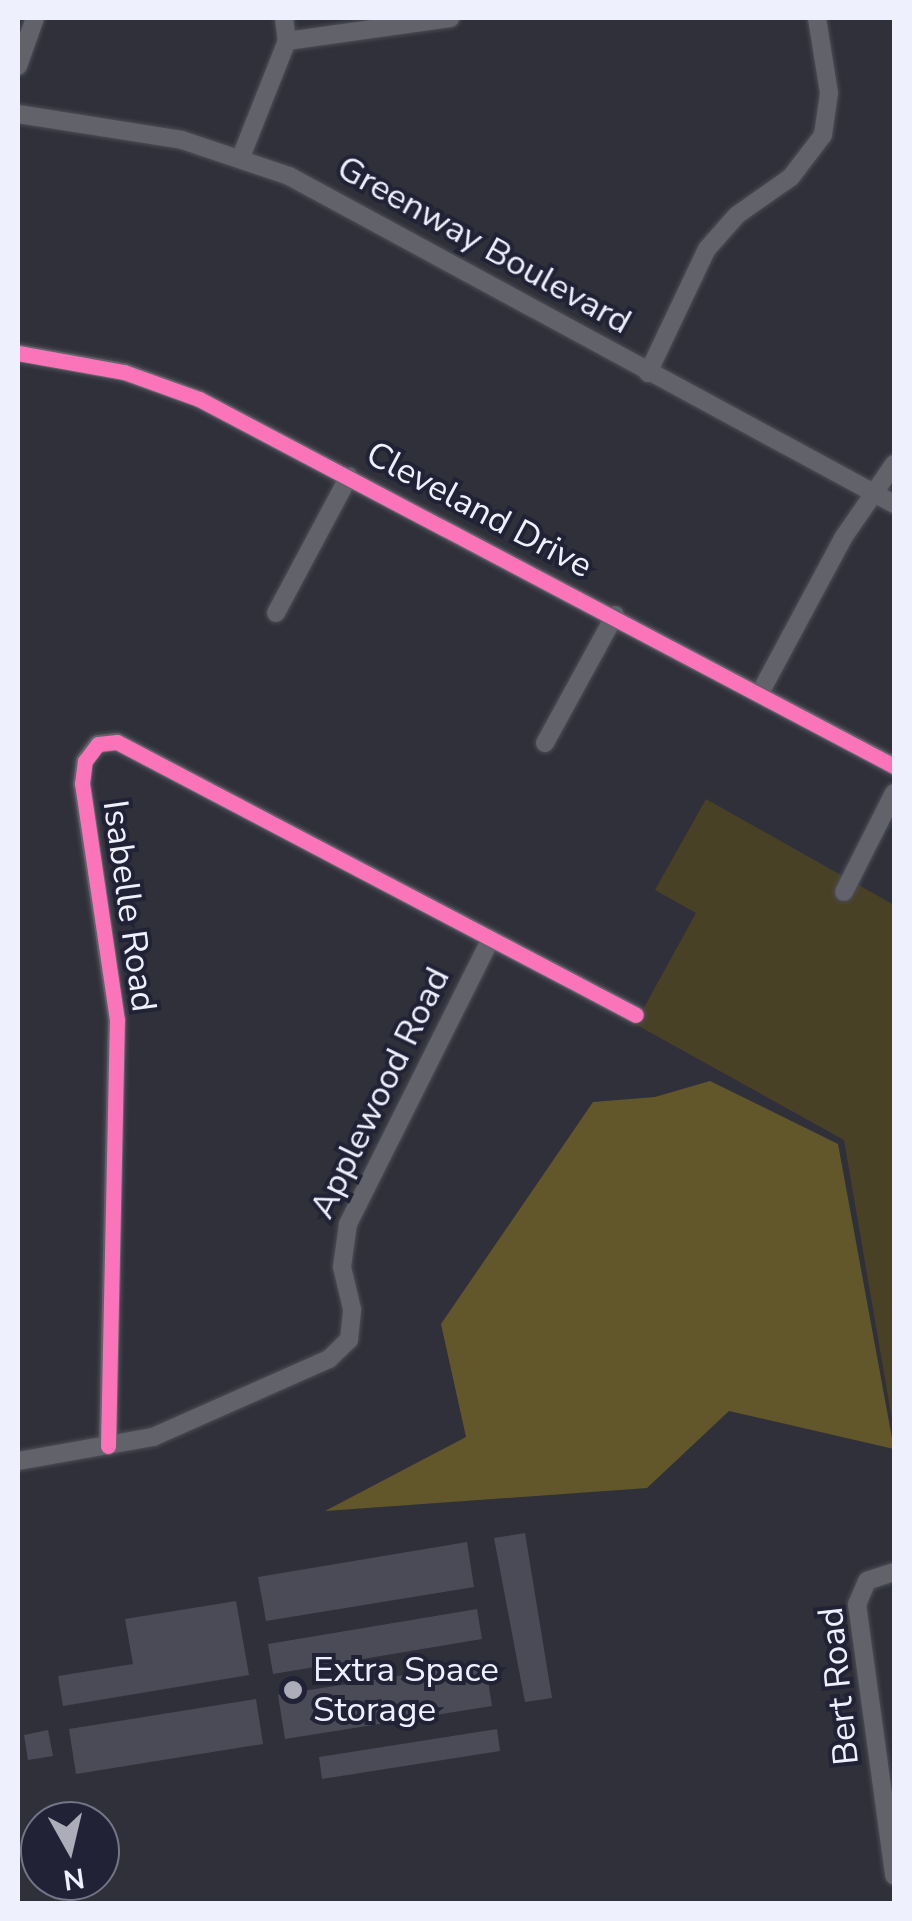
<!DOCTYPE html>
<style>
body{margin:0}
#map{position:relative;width:912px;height:1921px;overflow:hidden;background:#30303a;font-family:"Nunito Sans",sans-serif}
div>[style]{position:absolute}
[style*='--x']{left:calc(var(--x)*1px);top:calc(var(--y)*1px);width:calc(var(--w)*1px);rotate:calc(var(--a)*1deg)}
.green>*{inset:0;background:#494126}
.forest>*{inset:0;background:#62572b}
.building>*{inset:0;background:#4b4b58}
.roads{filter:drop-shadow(0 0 2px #4c4d56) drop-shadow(0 0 2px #4c4d56)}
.minor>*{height:18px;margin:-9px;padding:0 9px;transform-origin:9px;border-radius:9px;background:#61626a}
.cycleway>*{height:15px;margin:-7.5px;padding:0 7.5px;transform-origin:7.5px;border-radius:7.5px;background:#fb73b8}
.dots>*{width:28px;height:28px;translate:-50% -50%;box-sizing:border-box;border:5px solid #212235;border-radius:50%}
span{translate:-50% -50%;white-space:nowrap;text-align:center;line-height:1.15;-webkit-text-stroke:8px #212235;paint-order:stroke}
.street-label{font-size:35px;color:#eff0fe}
.poi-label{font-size:35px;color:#eff0fe}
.left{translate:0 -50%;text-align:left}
.frame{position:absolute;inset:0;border:20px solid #eff0fe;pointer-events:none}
.north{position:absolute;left:20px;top:1801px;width:100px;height:100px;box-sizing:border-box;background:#212235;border:2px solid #737485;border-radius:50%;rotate:172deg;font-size:28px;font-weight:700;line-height:40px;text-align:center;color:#eff0fe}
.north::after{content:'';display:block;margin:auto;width:35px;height:45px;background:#acadb9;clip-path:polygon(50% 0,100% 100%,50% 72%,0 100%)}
</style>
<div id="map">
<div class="green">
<div style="clip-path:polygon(706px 799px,894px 905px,894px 1431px,844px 1140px,635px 1024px,696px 913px,655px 890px)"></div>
</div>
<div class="forest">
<div style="clip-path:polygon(710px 1081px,838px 1144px,894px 1449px,729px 1411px,647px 1488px,325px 1511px,466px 1437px,441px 1324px,593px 1102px,655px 1097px)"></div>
</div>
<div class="building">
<div style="clip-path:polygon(525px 1533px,552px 1698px,525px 1702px,494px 1538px)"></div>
<div style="clip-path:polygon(467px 1542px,474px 1587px,266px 1621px,258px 1577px)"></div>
<div style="clip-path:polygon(236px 1601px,249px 1675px,63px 1706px,58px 1676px,133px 1664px,125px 1619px)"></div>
<div style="clip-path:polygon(477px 1609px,482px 1639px,273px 1674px,268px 1644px)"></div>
<div style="clip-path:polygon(485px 1662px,492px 1706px,285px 1739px,278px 1695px)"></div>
<div style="clip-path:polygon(256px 1699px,263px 1744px,76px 1774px,69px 1729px)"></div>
<div style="clip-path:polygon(497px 1729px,500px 1751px,322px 1779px,319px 1757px)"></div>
<div style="clip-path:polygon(48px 1730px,53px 1756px,28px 1760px,24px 1735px)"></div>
</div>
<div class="roads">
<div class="minor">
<div style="--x:284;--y:18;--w:23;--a:83"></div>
<div style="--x:18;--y:66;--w:51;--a:-70.5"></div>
<div style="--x:18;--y:114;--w:166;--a:9"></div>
<div style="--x:182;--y:140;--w:113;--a:18.6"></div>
<div style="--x:289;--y:176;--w:688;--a:28.46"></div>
<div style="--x:241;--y:157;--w:125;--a:-68.4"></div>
<div style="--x:287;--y:41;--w:165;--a:-8"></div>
<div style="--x:18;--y:353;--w:108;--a:10.2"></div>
<div style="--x:124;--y:372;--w:80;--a:19.8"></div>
<div style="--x:199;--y:399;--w:786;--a:27.84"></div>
<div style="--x:648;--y:373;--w:137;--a:-64.6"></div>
<div style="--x:707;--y:249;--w:45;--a:-48.6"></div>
<div style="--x:737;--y:215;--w:66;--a:-35.1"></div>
<div style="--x:791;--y:177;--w:53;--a:-52.7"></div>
<div style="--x:823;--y:135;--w:42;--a:-81.9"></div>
<div style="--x:829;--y:93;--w:76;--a:-99.1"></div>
<div style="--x:276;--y:613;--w:155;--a:-61.9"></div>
<div style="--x:760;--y:693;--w:176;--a:-61.8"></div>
<div style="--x:843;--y:538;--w:90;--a:-55.4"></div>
<div style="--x:545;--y:743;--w:146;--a:-61.3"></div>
<div style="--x:844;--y:892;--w:111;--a:-63.2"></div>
<div style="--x:108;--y:1446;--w:426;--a:-88.8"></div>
<div style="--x:117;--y:1020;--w:239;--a:-98.4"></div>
<div style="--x:82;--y:784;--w:23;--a:-83"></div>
<div style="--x:85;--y:761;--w:21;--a:-53"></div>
<div style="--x:98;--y:744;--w:19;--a:-6"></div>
<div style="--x:117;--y:742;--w:586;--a:27.74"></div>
<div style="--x:18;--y:1461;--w:137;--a:-10.1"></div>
<div style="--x:153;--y:1437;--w:193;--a:-23.9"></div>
<div style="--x:329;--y:1359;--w:28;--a:-44"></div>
<div style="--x:349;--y:1340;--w:31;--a:-84"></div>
<div style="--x:352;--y:1309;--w:43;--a:-103.4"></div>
<div style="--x:342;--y:1267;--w:43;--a:-82.1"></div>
<div style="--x:348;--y:1224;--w:319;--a:-63.4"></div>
<div style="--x:894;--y:1572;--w:28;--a:162"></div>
<div style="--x:867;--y:1581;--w:25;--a:113"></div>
<div style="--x:857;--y:1604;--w:274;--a:82.2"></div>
</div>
</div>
<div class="cycleway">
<div style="--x:18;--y:353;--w:108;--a:10.2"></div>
<div style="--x:124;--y:372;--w:80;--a:19.8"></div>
<div style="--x:199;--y:399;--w:786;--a:27.84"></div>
<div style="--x:108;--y:1446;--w:426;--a:-88.8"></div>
<div style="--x:117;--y:1020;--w:239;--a:-98.4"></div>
<div style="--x:82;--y:784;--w:23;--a:-83"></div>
<div style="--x:85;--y:761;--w:21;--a:-53"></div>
<div style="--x:98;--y:744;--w:19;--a:-6"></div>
<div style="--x:117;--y:742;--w:586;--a:27.74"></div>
</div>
<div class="dots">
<div style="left:293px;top:1690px;background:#acadb9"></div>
</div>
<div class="street-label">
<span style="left:484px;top:245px;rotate:29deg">Greenway Boulevard</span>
<span style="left:479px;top:510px;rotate:28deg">Cleveland Drive</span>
<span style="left:129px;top:906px;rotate:82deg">Isabelle Road</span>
<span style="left:380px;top:1093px;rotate:-64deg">Applewood Road</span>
<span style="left:839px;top:1686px;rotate:-96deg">Bert Road</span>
</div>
<div class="poi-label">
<span class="left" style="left:313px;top:1690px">Extra Space<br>Storage</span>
</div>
<div class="frame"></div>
<div class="north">N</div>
</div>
